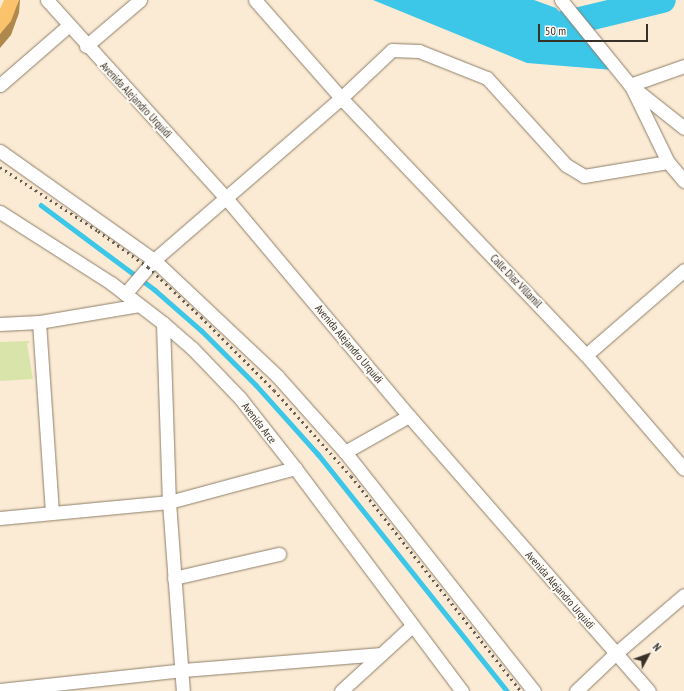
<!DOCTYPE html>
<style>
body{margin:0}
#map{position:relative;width:684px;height:691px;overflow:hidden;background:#fbebd4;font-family:"PT Sans Narrow",sans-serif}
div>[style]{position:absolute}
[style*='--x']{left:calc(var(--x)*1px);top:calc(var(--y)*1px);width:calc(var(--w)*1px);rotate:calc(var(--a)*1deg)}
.green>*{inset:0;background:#d9e4aa}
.water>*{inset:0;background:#3cc7e8}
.stream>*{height:4.5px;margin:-2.25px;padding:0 2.25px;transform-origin:2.25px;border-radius:2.25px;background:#3cc7e8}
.river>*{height:26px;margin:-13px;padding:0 13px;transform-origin:13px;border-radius:13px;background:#3cc7e8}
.roads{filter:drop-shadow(0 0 1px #8d7f6a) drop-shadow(0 0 1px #8d7f6a)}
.minor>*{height:13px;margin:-6.5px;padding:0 6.5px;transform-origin:6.5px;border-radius:6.5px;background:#fff}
.rail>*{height:3px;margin-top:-1.5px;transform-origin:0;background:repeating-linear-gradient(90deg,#665e52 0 2px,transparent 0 6px)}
.shaded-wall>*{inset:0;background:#af884b}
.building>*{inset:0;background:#fac36b}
span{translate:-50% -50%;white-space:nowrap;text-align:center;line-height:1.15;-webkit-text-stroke:4px #fefbf6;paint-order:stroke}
.street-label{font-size:11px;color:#373128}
.north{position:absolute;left:628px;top:635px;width:40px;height:40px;-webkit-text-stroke:3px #fefbf6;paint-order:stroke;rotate:49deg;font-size:11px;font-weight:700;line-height:16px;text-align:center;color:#373128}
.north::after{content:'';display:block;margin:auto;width:14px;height:18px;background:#373128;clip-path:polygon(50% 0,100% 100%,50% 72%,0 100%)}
.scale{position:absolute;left:538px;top:24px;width:110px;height:18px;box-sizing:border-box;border:2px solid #373128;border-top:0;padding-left:5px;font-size:12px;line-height:14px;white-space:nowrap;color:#373128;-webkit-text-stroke:3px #fefbf6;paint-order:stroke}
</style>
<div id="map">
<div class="green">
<div style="clip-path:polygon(30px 341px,27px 344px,33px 379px,0 381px,0 342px)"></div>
</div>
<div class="water">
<div style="clip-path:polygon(373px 0,534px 0,556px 8px,613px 70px,527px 63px)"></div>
</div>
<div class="stream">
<div style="--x:41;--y:205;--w:142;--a:36.7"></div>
<div style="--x:155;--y:290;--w:62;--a:41.1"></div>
<div style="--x:202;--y:331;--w:76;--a:45"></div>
<div style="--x:256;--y:385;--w:93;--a:48.1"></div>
<div style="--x:318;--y:454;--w:303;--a:51.4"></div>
</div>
<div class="river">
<div style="--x:535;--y:22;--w:17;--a:17"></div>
<div style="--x:551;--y:27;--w:115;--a:-13.6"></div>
</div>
<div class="roads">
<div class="minor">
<div style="--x:47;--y:0;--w:267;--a:47.9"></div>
<div style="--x:226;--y:198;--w:285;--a:50"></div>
<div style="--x:409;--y:416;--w:365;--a:48.9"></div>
<div style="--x:255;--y:0;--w:130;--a:48.7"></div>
<div style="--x:341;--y:98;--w:355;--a:46.4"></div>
<div style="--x:586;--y:355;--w:150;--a:49.3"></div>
<div style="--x:561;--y:0;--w:109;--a:50.9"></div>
<div style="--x:630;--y:85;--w:69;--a:38.5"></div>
<div style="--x:86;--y:46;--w:71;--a:-40.4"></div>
<div style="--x:0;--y:85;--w:91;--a:-41"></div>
<div style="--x:630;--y:85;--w:57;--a:-19.4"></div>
<div style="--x:632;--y:88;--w:82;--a:64.1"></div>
<div style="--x:668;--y:162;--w:25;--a:50"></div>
<div style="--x:0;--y:151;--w:189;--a:35.3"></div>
<div style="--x:154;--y:260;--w:170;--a:43.3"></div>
<div style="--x:278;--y:377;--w:101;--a:48.2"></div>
<div style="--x:345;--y:452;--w:305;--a:51.7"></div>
<div style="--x:0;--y:212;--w:132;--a:32.6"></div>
<div style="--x:111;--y:283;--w:66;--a:37.6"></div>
<div style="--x:163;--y:323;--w:38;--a:41"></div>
<div style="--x:192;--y:348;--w:69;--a:46.2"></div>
<div style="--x:240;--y:398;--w:89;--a:51.8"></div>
<div style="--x:295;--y:468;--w:279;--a:53.2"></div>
<div style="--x:125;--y:294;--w:45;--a:-49.5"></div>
<div style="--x:154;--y:260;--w:247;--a:-40.9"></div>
<div style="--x:341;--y:98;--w:70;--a:-43.3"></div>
<div style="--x:392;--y:50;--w:27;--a:2"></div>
<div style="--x:419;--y:51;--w:73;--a:21.7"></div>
<div style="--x:487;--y:78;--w:118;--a:47.8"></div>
<div style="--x:566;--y:165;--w:21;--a:31"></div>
<div style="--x:584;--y:176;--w:85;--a:-9.5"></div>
<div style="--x:39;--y:322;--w:191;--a:86.1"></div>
<div style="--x:163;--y:323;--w:179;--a:88.1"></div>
<div style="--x:169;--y:502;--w:190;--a:85.8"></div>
<div style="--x:0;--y:324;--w:39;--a:-3"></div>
<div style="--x:39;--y:322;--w:101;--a:-9.6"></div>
<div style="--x:586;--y:355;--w:130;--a:-40.9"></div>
<div style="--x:345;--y:452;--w:73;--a:-29.4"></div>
<div style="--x:0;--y:518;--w:170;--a:-5.4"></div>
<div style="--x:169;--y:502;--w:131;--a:-15.1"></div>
<div style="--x:174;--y:578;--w:108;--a:-12.9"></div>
<div style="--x:0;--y:690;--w:184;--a:-6.2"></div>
<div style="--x:183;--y:670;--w:199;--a:-4.6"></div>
<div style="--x:341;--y:691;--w:96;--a:-42.5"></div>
<div style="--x:576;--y:691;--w:54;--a:-43.5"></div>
<div style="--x:615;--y:654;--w:91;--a:-40.5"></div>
</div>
</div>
<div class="rail">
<div style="--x:0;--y:167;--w:117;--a:33.1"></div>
<div style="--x:98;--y:231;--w:62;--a:35.8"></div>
<div style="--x:148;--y:267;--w:73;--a:43.3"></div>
<div style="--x:201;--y:317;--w:103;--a:45"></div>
<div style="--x:274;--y:390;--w:115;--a:48.2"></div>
<div style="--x:351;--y:476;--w:274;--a:51.7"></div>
</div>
<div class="shaded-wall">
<div style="clip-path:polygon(19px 0,20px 0,19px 13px,11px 35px,0 48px,0 34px)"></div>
</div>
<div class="building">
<div style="clip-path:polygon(4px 0,19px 0,11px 21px,0 34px,0 9px)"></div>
</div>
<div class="street-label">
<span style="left:136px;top:100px;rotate:47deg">Avenida Alejandro Urquidi</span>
<span style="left:516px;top:281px;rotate:46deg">Calle Diaz Villamil</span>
<span style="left:349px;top:344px;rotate:50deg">Avenida Alejandro Urquidi</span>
<span style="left:259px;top:423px;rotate:52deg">Avenida Arce</span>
<span style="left:560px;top:590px;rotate:49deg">Avenida Alejandro Urquidi</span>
</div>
<div class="north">N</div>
<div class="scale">50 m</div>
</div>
